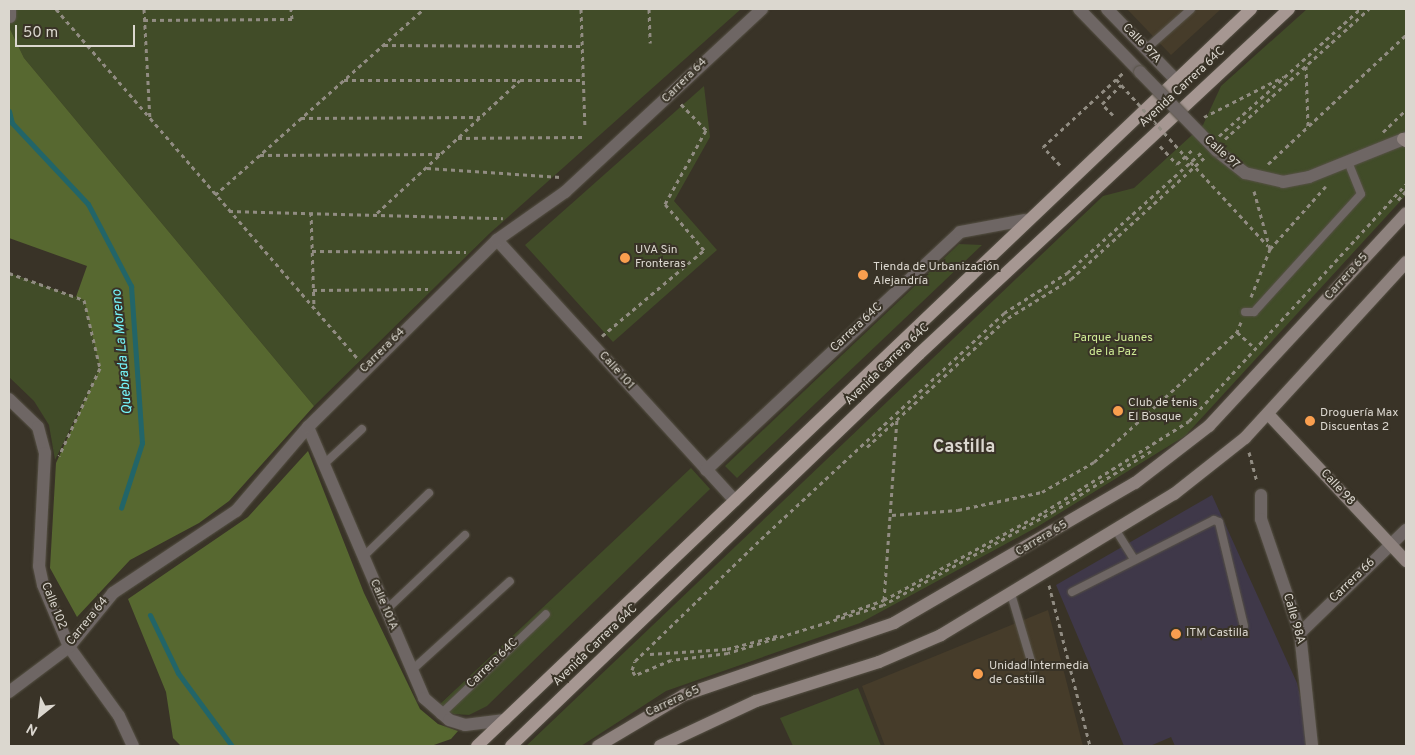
<!DOCTYPE html>
<meta charset="utf-8">
<style>
body{margin:0}
#map{position:relative;width:1415px;height:755px;overflow:hidden;background:#393327;font-family:Overpass,sans-serif}
div>[style]{position:absolute}
[style*='--x']{left:calc(var(--x)*1px);top:calc(var(--y)*1px);width:calc(var(--w)*1px);rotate:calc(var(--a)*1deg)}
.built>*{inset:0;background:#463c2a}
.education>*{inset:0;background:#3f3849}
.green>*{inset:0;background:#414c28}
.forest>*{inset:0;background:#576830}
.stream>*{height:5px;margin:-2.5px;padding:0 2.5px;transform-origin:2.5px;border-radius:2.5px;background:#226568}
.path>*{height:3px;margin-top:-1.5px;transform-origin:0;background:repeating-linear-gradient(90deg,#918c82 0 4px,transparent 0 8px)}
.roads{filter:drop-shadow(0 0 1px #565145) drop-shadow(0 0 1px #565145)}
.lane>*{height:8px;margin:-4px;padding:0 4px;transform-origin:4px;border-radius:4px;background:#6e6664}
.street>*{height:12px;margin:-6px;padding:0 6px;transform-origin:6px;border-radius:6px;background:#6e6664}
.secondary>*{height:12px;margin:-6px;padding:0 6px;transform-origin:6px;border-radius:6px;background:#8e827e}
.primary>*{height:12px;margin:-6px;padding:0 6px;transform-origin:6px;border-radius:6px;background:#a69792}
.path-bridge>*{height:3px;margin-top:-1.5px;transform-origin:0;background:repeating-linear-gradient(90deg,#918c82 0 4px,transparent 0 8px)}
.bridges{filter:drop-shadow(0 0 1px #565145) drop-shadow(0 0 1px #565145)}
.street-bridge>*{height:12px;margin:-6px;padding:0 6px;transform-origin:6px;border-radius:6px;background:#6e6664}
.dots>*{width:14px;height:14px;translate:-50% -50%;box-sizing:border-box;border:2px solid #393327;border-radius:50%}
span{translate:-50% -50%;white-space:nowrap;text-align:center;line-height:1.15;-webkit-text-stroke:4px #393327;paint-order:stroke}
.street-label{font-size:12px;color:#dbd7cf}
.poi-label{font-size:12px;color:#dbd7cf}
.left{translate:0 -50%;text-align:left}
.park-label{font-size:12px;color:#cde994}
.water-label{font-size:14px;color:#75f4f9;font-style:italic}
.district-label{font-size:18px;color:#dbd7cf;font-weight:700}
.frame{position:absolute;inset:0;border:10px solid #dbd7cf;pointer-events:none}
.north{position:absolute;left:15px;top:690px;width:50px;height:50px;-webkit-text-stroke:4px #393327;paint-order:stroke;rotate:209deg;font-size:14px;font-weight:700;line-height:20px;text-align:center;color:#dbd7cf}
.north::after{content:'';display:block;margin:auto;width:18px;height:22px;background:#dbd7cf;clip-path:polygon(50% 0,100% 100%,50% 72%,0 100%)}
.scale{position:absolute;left:15px;top:25px;width:120px;height:22px;box-sizing:border-box;border:2px solid #dbd7cf;border-top:0;padding-left:6px;font-size:15px;line-height:18px;white-space:nowrap;color:#dbd7cf;-webkit-text-stroke:4px #393327;paint-order:stroke}
</style>
<div id="map">
<div class="built">
<div style="clip-path:polygon(1127px 9px,1221px 9px,1171px 55px)"></div>
<div style="clip-path:polygon(1048px 610px,1083px 746px,885px 746px,862px 686px)"></div>
</div>
<div class="education">
<div style="clip-path:polygon(1212px 495px,1297px 683px,1312px 746px,1175px 746px,1171px 737px,1150px 746px,1124px 746px,1056px 585px)"></div>
</div>
<div class="green">
<div style="clip-path:polygon(9px 9px,741px 9px,490px 233px,314px 406px,24px 58px,9px 27px)"></div>
<div style="clip-path:polygon(1307px 9px,1406px 9px,1406px 195px,1185px 436px,1037px 527px,860px 623px,666px 691px,581px 746px,526px 746px,1103px 196px,1134px 188px,1203px 125px,1221px 86px)"></div>
<div style="clip-path:polygon(704px 86px,710px 137px,674px 201px,717px 250px,613px 342px,525px 245px)"></div>
<div style="clip-path:polygon(959px 244px,982px 245px,737px 478px,725px 466px)"></div>
<div style="clip-path:polygon(9px 273px,84px 300px,100px 368px,55px 460px,49px 425px,34px 401px,9px 377px)"></div>
<div style="clip-path:polygon(691px 468px,710px 489px,487px 706px,469px 715px,454px 714px,438px 706px)"></div>
<div style="clip-path:polygon(858px 688px,881px 746px,793px 746px,780px 718px)"></div>
</div>
<div class="forest">
<div style="clip-path:polygon(9px 27px,24px 58px,314px 406px,229px 501px,199px 523px,130px 560px,77px 617px,50px 568px,56px 463px,100px 368px,84px 300px,76px 297px,87px 266px,9px 238px)"></div>
<div style="clip-path:polygon(308px 451px,364px 593px,420px 709px,438px 724px,458px 731px,451px 739px,431px 746px,181px 746px,173px 738px,166px 692px,128px 599px,248px 517px)"></div>
</div>
<div class="stream">
<div style="--x:9;--y:111;--w:12;--a:76"></div>
<div style="--x:12;--y:123;--w:111;--a:46.8"></div>
<div style="--x:88;--y:204;--w:93;--a:62.3"></div>
<div style="--x:131;--y:286;--w:157;--a:86"></div>
<div style="--x:142;--y:443;--w:68;--a:107.9"></div>
<div style="--x:150;--y:615;--w:64;--a:64.2"></div>
<div style="--x:178;--y:673;--w:91;--a:53.5"></div>
</div>
<div class="path">
<div style="--x:56;--y:9;--w:462;--a:49.2"></div>
<div style="--x:144;--y:9;--w:111;--a:86.9"></div>
<div style="--x:581;--y:9;--w:118;--a:88.1"></div>
<div style="--x:649;--y:9;--w:34;--a:88"></div>
<div style="--x:144;--y:20;--w:148;--a:-0.4"></div>
<div style="--x:292;--y:19;--w:10;--a:-96"></div>
<div style="--x:384;--y:45;--w:198;--a:0.3"></div>
<div style="--x:1306;--y:66;--w:61;--a:88.1"></div>
<div style="--x:344;--y:80;--w:239;--a:0"></div>
<div style="--x:1113;--y:115;--w:16;--a:-135"></div>
<div style="--x:1102;--y:104;--w:27;--a:-45"></div>
<div style="--x:1204;--y:117;--w:89;--a:-26.9"></div>
<div style="--x:301;--y:118;--w:179;--a:-0.3"></div>
<div style="--x:1383;--y:132;--w:32;--a:-44"></div>
<div style="--x:1219;--y:136;--w:190;--a:-42"></div>
<div style="--x:458;--y:138;--w:126;--a:-0.5"></div>
<div style="--x:1225;--y:139;--w:194;--a:-42.1"></div>
<div style="--x:1160;--y:146;--w:25;--a:47"></div>
<div style="--x:1177;--y:164;--w:23;--a:-43"></div>
<div style="--x:260;--y:155;--w:181;--a:-0.3"></div>
<div style="--x:1185;--y:156;--w:122;--a:47.3"></div>
<div style="--x:1268;--y:164;--w:189;--a:-43.1"></div>
<div style="--x:1060;--y:165;--w:25;--a:-133"></div>
<div style="--x:1043;--y:147;--w:109;--a:-42.8"></div>
<div style="--x:427;--y:168;--w:134;--a:3.8"></div>
<div style="--x:1254;--y:191;--w:60;--a:74.6"></div>
<div style="--x:215;--y:195;--w:280;--a:-41.7"></div>
<div style="--x:1398;--y:200;--w:12;--a:-48"></div>
<div style="--x:229;--y:211;--w:274;--a:1.5"></div>
<div style="--x:311;--y:212;--w:96;--a:88.2"></div>
<div style="--x:377;--y:213;--w:195;--a:-42.9"></div>
<div style="--x:312;--y:251;--w:154;--a:0.4"></div>
<div style="--x:9;--y:273;--w:80;--a:19.8"></div>
<div style="--x:84;--y:300;--w:70;--a:76.8"></div>
<div style="--x:100;--y:368;--w:97;--a:115"></div>
<div style="--x:313;--y:290;--w:115;--a:-0.5"></div>
<div style="--x:1251;--y:297;--w:52;--a:-68.4"></div>
<div style="--x:1270;--y:249;--w:84;--a:-48.4"></div>
<div style="--x:1241;--y:322;--w:11;--a:112"></div>
<div style="--x:1237;--y:332;--w:25;--a:42"></div>
<div style="--x:602;--y:336;--w:133;--a:-40.1"></div>
<div style="--x:704;--y:250;--w:60;--a:-130.3"></div>
<div style="--x:665;--y:204;--w:85;--a:-61"></div>
<div style="--x:706;--y:130;--w:37;--a:-134"></div>
<div style="--x:867;--y:447;--w:191;--a:-42.5"></div>
<div style="--x:1008;--y:318;--w:74;--a:-31.8"></div>
<div style="--x:1071;--y:279;--w:181;--a:-42.3"></div>
<div style="--x:1151;--y:451;--w:114;--a:148.3"></div>
<div style="--x:1054;--y:511;--w:195;--a:151.2"></div>
<div style="--x:883;--y:605;--w:162;--a:162.8"></div>
<div style="--x:728;--y:653;--w:57;--a:173"></div>
<div style="--x:671;--y:660;--w:39;--a:157"></div>
<div style="--x:635;--y:675;--w:6;--a:-121"></div>
<div style="--x:632;--y:670;--w:9;--a:-72"></div>
<div style="--x:635;--y:661;--w:175;--a:-44.1"></div>
<div style="--x:761;--y:539;--w:332;--a:-42.9"></div>
<div style="--x:1004;--y:313;--w:75;--a:-32.4"></div>
<div style="--x:1067;--y:273;--w:181;--a:-41.9"></div>
<div style="--x:1249;--y:452;--w:31;--a:75"></div>
<div style="--x:892;--y:515;--w:66;--a:-4.3"></div>
<div style="--x:958;--y:510;--w:86;--a:-12.1"></div>
<div style="--x:1042;--y:492;--w:60;--a:-30"></div>
<div style="--x:1094;--y:462;--w:193;--a:-42.3"></div>
<div style="--x:1049;--y:585;--w:166;--a:75.7"></div>
<div style="--x:884;--y:600;--w:180;--a:-85.9"></div>
<div style="--x:836;--y:617;--w:51;--a:-19.5"></div>
<div style="--x:884;--y:600;--w:183;--a:-28.8"></div>
<div style="--x:1044;--y:512;--w:171;--a:-32.1"></div>
<div style="--x:1189;--y:421;--w:321;--a:-47.5"></div>
<div style="--x:650;--y:654;--w:77;--a:-3.7"></div>
<div style="--x:727;--y:649;--w:55;--a:-14.8"></div>
</div>
<div class="roads">
<div class="lane">
<div style="--x:1146;--y:49;--w:60;--a:-41.6"></div>
<div style="--x:1245;--y:312;--w:9;--a:0"></div>
<div style="--x:1254;--y:312;--w:159;--a:-47.8"></div>
<div style="--x:1361;--y:194;--w:35;--a:-112"></div>
<div style="--x:323;--y:465;--w:53;--a:-42.7"></div>
<div style="--x:1117;--y:532;--w:32;--a:58"></div>
<div style="--x:363;--y:557;--w:92;--a:-44.1"></div>
<div style="--x:1072;--y:592;--w:159;--a:-26.9"></div>
<div style="--x:1214;--y:520;--w:5;--a:22"></div>
<div style="--x:1219;--y:522;--w:107;--a:76.5"></div>
<div style="--x:1011;--y:594;--w:77;--a:73.4"></div>
<div style="--x:386;--y:610;--w:109;--a:-43.5"></div>
<div style="--x:412;--y:670;--w:132;--a:-42.2"></div>
<div style="--x:440;--y:715;--w:146;--a:-43.6"></div>
</div>
<div class="street">
<div style="--x:10;--y:9;--w:8;--a:90"></div>
<div style="--x:1079;--y:9;--w:88;--a:45.9"></div>
<div style="--x:1107;--y:9;--w:98;--a:45.8"></div>
<div style="--x:1217;--y:151;--w:36;--a:38"></div>
<div style="--x:1245;--y:173;--w:39;--a:13"></div>
<div style="--x:1283;--y:182;--w:26;--a:-11"></div>
<div style="--x:1309;--y:177;--w:105;--a:-21.9"></div>
<div style="--x:497;--y:240;--w:353;--a:47.6"></div>
<div style="--x:9;--y:399;--w:40;--a:44"></div>
<div style="--x:38;--y:427;--w:27;--a:75"></div>
<div style="--x:45;--y:453;--w:113;--a:93"></div>
<div style="--x:39;--y:566;--w:19;--a:78"></div>
<div style="--x:43;--y:585;--w:67;--a:67.2"></div>
<div style="--x:69;--y:647;--w:85;--a:54.1"></div>
<div style="--x:119;--y:716;--w:33;--a:65"></div>
<div style="--x:308;--y:427;--w:295;--a:66.8"></div>
<div style="--x:424;--y:698;--w:33;--a:41"></div>
<div style="--x:449;--y:720;--w:17;--a:17"></div>
<div style="--x:465;--y:725;--w:40;--a:-7.1"></div>
<div style="--x:706;--y:470;--w:348;--a:-43.1"></div>
<div style="--x:960;--y:232;--w:66;--a:-10.5"></div>
<div style="--x:1261;--y:495;--w:24;--a:90"></div>
<div style="--x:1261;--y:519;--w:120;--a:71.1"></div>
<div style="--x:1300;--y:633;--w:114;--a:83.9"></div>
<div style="--x:1300;--y:633;--w:148;--a:-44.2"></div>
<div style="--x:9;--y:692;--w:75;--a:-36.9"></div>
<div style="--x:69;--y:647;--w:70;--a:-50.8"></div>
<div style="--x:113;--y:593;--w:148;--a:-33.7"></div>
<div style="--x:236;--y:511;--w:111;--a:-49.4"></div>
<div style="--x:308;--y:427;--w:266;--a:-44.7"></div>
<div style="--x:497;--y:240;--w:83;--a:-35.2"></div>
<div style="--x:565;--y:192;--w:269;--a:-42.9"></div>
</div>
<div class="secondary">
<div style="--x:1403;--y:139;--w:4;--a:34"></div>
<div style="--x:1268;--y:414;--w:202;--a:46.8"></div>
<div style="--x:598;--y:746;--w:100;--a:-30.7"></div>
<div style="--x:684;--y:695;--w:222;--a:-18.9"></div>
<div style="--x:894;--y:623;--w:279;--a:-30.2"></div>
<div style="--x:1135;--y:483;--w:93;--a:-37.6"></div>
<div style="--x:1209;--y:426;--w:290;--a:-47.2"></div>
<div style="--x:660;--y:746;--w:106;--a:-25.1"></div>
<div style="--x:756;--y:701;--w:129;--a:-17.6"></div>
<div style="--x:879;--y:662;--w:68;--a:-23.5"></div>
<div style="--x:941;--y:635;--w:272;--a:-31.2"></div>
<div style="--x:1174;--y:494;--w:90;--a:-38.3"></div>
<div style="--x:1245;--y:438;--w:239;--a:-47.5"></div>
</div>
<div class="primary">
<div style="--x:477;--y:746;--w:1069;--a:-43.6"></div>
<div style="--x:511;--y:746;--w:566;--a:-43.85"></div>
<div style="--x:919;--y:354;--w:506;--a:-43"></div>
</div>
</div>
<div class="path-bridge">
<div style="--x:1116;--y:79;--w:103;--a:48.1"></div>
</div>
<div class="bridges">
<div class="street-bridge">
<div style="--x:1140;--y:72;--w:110;--a:45.7"></div>
</div>
</div>
<div class="dots">
<div style="left:625px;top:258px;background:#fa9f4f"></div>
<div style="left:863px;top:275px;background:#fa9f4f"></div>
<div style="left:1118px;top:411px;background:#fa9f4f"></div>
<div style="left:1310px;top:421px;background:#fa9f4f"></div>
<div style="left:1176px;top:634px;background:#fa9f4f"></div>
<div style="left:978px;top:674px;background:#fa9f4f"></div>
</div>
<div class="street-label">
<span style="left:1141px;top:44px;rotate:46deg">Calle 97A</span>
<span style="left:685px;top:81px;rotate:-45deg">Carrera 64</span>
<span style="left:1183px;top:88px;rotate:-43deg">Avenida Carrera 64C</span>
<span style="left:1221px;top:153px;rotate:42deg">Calle 97</span>
<span style="left:1347px;top:277px;rotate:-48deg">Carrera 65</span>
<span style="left:857px;top:328px;rotate:-43deg">Carrera 64C</span>
<span style="left:383px;top:351px;rotate:-45deg">Carrera 64</span>
<span style="left:888px;top:365px;rotate:-44deg">Avenida Carrera 64C</span>
<span style="left:616px;top:371px;rotate:48deg">Calle 101</span>
<span style="left:1337px;top:488px;rotate:47deg">Calle 98</span>
<span style="left:1042px;top:539px;rotate:-31deg">Carrera 65</span>
<span style="left:1353px;top:581px;rotate:-44deg">Carrera 66</span>
<span style="left:383px;top:605px;rotate:67deg">Calle 101A</span>
<span style="left:53px;top:606px;rotate:68deg">Calle 102</span>
<span style="left:1293px;top:619px;rotate:74deg">Calle 98A</span>
<span style="left:88px;top:622px;rotate:-51deg">Carrera 64</span>
<span style="left:596px;top:646px;rotate:-44deg">Avenida Carrera 64C</span>
<span style="left:493px;top:664px;rotate:-44deg">Carrera 64C</span>
<span style="left:673px;top:702px;rotate:-25deg">Carrera 65</span>
</div>
<div class="poi-label">
<span class="left" style="left:635px;top:258px">UVA Sin<br>Fronteras</span>
<span class="left" style="left:873px;top:275px">Tienda de Urbanización<br>Alejandría</span>
<span class="left" style="left:1128px;top:411px">Club de tenis<br>El Bosque</span>
<span class="left" style="left:1320px;top:421px">Droguería Max<br>Discuentas 2</span>
<span class="left" style="left:1186px;top:634px">ITM Castilla</span>
<span class="left" style="left:989px;top:674px">Unidad Intermedia<br>de Castilla</span>
</div>
<div class="park-label">
<span style="left:1113px;top:346px">Parque Juanes<br>de la Paz</span>
</div>
<div class="water-label">
<span style="left:123px;top:352px;rotate:-95deg">Quebrada La Moreno</span>
</div>
<div class="district-label">
<span style="left:964px;top:448px">Castilla</span>
</div>
<div class="frame"></div>
<div class="north">N</div>
<div class="scale">50 m</div>
</div>
